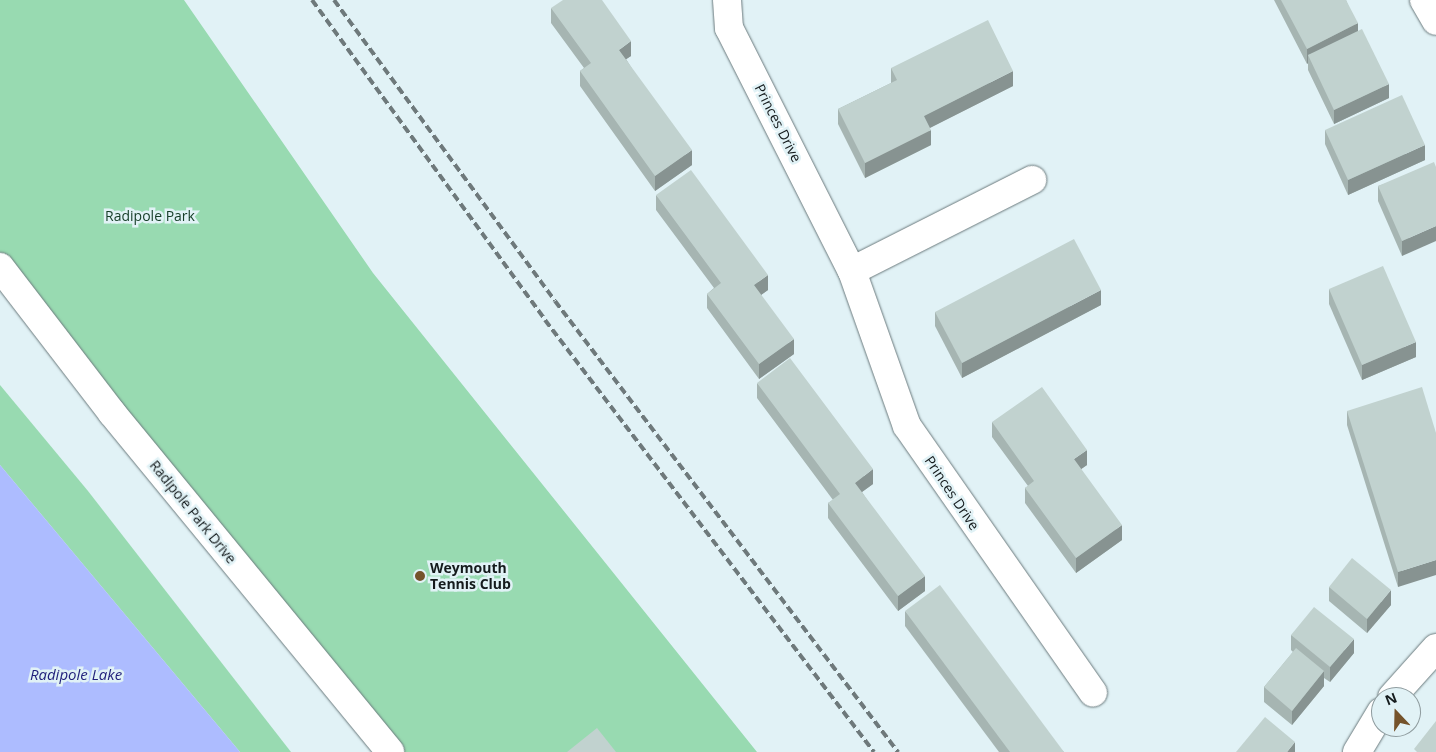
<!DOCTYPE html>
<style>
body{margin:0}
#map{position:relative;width:1436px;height:752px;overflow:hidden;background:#e1f2f6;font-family:"Open Sans",sans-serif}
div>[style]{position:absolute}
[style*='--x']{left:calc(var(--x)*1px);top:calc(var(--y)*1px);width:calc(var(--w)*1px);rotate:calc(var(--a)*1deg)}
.green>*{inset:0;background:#98dab1}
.water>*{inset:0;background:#adbcff}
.roads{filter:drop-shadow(0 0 1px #6b7a7d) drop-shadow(0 0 1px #6b7a7d)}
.minor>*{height:28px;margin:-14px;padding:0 14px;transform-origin:14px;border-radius:14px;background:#fff}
.rail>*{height:4px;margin-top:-2px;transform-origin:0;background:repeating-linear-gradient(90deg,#6e797b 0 8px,transparent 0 12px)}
.wall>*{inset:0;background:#a6b5b2}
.shaded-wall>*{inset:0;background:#879391}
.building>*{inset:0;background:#c1d2cf}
.dots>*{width:14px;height:14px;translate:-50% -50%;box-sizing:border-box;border:2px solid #e1f2f6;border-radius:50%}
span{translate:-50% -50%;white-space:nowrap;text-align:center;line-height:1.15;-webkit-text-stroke:5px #e1f2f6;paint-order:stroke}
.street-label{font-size:14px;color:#141a1c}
.park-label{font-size:14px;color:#143c26}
.poi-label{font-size:14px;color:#141a1c;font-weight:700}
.left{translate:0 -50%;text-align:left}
.water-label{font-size:15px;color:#201f7b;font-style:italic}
.north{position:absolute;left:1371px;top:687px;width:50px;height:50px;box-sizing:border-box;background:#e1f2f6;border:1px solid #8f9c9f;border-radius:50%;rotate:339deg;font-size:14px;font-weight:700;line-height:20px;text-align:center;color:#141a1c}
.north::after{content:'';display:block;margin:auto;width:18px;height:22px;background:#75532b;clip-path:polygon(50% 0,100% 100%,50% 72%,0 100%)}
</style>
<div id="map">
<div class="green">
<div style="clip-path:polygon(0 0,184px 0,373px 273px,757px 752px,390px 752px,0 267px)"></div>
<div style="clip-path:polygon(0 385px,88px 491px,291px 752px,240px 752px,0 465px)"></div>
</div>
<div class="water">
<div style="clip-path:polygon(0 465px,240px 752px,0 752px)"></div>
</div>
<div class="roads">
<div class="minor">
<div style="--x:727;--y:0;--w:28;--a:86"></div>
<div style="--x:729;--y:28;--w:272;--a:63.2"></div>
<div style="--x:852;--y:271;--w:164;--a:70.5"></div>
<div style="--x:907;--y:426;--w:325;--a:55.1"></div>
<div style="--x:1424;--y:0;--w:24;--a:60"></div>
<div style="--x:0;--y:267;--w:184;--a:52.5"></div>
<div style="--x:112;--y:413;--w:438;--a:50.6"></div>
<div style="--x:852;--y:271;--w:202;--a:-26.8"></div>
<div style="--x:1392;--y:697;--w:66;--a:-48.1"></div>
<div style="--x:1357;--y:752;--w:47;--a:-59"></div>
</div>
</div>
<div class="rail">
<div style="--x:312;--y:0;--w:396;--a:53.9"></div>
<div style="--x:545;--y:320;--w:543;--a:52.71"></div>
<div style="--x:334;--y:0;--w:373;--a:53.7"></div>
<div style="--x:555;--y:301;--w:567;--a:52.75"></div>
</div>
<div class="wall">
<div style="clip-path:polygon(1274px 0,1346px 0,1358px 31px,1389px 98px,1334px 124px,1308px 70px,1308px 63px,1307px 64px)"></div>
<div style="clip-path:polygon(551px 8px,631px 56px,626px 59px,692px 165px,655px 191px,580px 86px,580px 71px,584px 68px,551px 23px)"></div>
<div style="clip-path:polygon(891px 68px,1013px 86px,929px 128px,931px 145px,865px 178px,838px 124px,838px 109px,891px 83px)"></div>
<div style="clip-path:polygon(1325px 130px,1425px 160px,1348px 195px,1325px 144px)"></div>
<div style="clip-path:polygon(1436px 167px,1402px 256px,1378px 201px,1378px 186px)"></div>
<div style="clip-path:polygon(656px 195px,768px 290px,761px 295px,794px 354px,759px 379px,707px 308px,707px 294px,714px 288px,656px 210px)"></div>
<div style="clip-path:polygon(1329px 289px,1416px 357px,1362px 380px,1329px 304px)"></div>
<div style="clip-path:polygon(1101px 305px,962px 378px,935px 326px,935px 312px)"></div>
<div style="clip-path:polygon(757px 383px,873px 484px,862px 492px,925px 591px,898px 611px,828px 518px,828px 503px,833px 500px,757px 398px)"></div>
<div style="clip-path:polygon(1347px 411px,1436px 433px,1398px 587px,1347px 425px)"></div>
<div style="clip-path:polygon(992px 422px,1087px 465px,1081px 469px,1122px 540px,1076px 573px,1025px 503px,1025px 488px,1028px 486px,992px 437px)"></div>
<div style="clip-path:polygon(1329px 587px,1391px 605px,1367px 633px,1329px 601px)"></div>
<div style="clip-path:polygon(905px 611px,1064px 752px,999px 752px,905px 626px)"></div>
<div style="clip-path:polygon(1291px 635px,1354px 653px,1330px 682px,1324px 678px,1324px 686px,1292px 725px,1264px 702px,1264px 687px,1293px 652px,1291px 650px)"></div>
</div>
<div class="shaded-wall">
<div style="clip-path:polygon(1358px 23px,1358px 38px,1308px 55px,1308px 63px,1307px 64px,1307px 49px)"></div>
<div style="clip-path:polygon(631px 41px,631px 56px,619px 64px,619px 50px)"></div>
<div style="clip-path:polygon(1013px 71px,1013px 86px,924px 131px,924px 116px)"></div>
<div style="clip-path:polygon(1389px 84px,1389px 98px,1334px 124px,1334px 110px)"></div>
<div style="clip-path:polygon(931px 130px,931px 145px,865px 178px,865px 163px)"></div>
<div style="clip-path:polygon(1425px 145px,1425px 160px,1348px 195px,1348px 180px)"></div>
<div style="clip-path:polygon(692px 150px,692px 165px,655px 191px,655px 176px)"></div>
<div style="clip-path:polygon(1436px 226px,1436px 241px,1402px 256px,1402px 241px)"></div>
<div style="clip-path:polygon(768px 275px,768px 290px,754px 300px,754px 285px)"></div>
<div style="clip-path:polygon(1101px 290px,1101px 305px,962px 378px,962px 363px)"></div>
<div style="clip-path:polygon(794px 339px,794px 354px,759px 379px,759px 364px)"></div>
<div style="clip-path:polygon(1416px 342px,1416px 357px,1362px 380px,1362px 365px)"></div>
<div style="clip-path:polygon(1087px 450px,1087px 465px,1074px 474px,1074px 459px)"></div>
<div style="clip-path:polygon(873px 469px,873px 484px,855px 497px,855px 483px)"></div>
<div style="clip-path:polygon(1122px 525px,1122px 540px,1076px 573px,1076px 558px)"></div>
<div style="clip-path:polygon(1436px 560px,1436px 575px,1398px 587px,1398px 572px)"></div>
<div style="clip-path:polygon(925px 576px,925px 591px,898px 611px,898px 596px)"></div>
<div style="clip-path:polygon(1391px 590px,1391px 605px,1367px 633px,1367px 619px)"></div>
<div style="clip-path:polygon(1354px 639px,1354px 653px,1330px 682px,1330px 667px)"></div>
<div style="clip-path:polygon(1324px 671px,1324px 686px,1292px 725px,1292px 711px)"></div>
<div style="clip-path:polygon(1295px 742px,1295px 752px,1287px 752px)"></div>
</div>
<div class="building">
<div style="clip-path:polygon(563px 0,602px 0,631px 41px,619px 50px,692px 150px,655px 176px,580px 71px,591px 63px,551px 8px)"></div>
<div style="clip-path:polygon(1281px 0,1346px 0,1358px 23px,1307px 49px)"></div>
<div style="clip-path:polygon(988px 20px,1013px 71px,924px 116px,931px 130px,865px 163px,838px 109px,897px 80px,891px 68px)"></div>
<div style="clip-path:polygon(1362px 29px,1389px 84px,1334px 110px,1308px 55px)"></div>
<div style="clip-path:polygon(1402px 95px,1425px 145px,1348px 180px,1325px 130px)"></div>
<div style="clip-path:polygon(1434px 162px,1436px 167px,1436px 226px,1402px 241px,1378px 186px)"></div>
<div style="clip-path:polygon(691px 170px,768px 275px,754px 285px,794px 339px,759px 364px,707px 294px,721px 283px,656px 195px)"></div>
<div style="clip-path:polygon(1074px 239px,1101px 290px,962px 363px,935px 312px)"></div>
<div style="clip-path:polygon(1383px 266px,1416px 342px,1362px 365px,1329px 289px)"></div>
<div style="clip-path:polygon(790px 358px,873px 469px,855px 483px,925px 576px,898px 596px,828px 503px,840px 494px,757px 383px)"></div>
<div style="clip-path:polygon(1042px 387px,1087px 450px,1074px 459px,1122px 525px,1076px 558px,1025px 488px,1034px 481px,992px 422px)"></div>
<div style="clip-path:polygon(1422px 387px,1436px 433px,1436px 560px,1398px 572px,1347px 411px)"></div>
<div style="clip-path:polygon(1352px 558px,1391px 590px,1367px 619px,1329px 587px)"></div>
<div style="clip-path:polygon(940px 585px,1064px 752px,1010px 752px,905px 611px)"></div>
<div style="clip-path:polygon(1314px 607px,1354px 639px,1330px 667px,1291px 635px)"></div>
<div style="clip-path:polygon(1296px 648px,1324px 671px,1292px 711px,1264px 687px)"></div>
<div style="clip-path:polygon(1265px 717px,1295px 742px,1287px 752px,1236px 752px)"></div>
<div style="clip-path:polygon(1436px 721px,1436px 752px,1417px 752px,1414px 749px)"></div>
<div style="clip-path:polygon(597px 728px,616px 752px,567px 752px)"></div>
</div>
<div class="dots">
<div style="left:420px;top:576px;background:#75532b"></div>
</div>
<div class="street-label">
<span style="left:778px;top:123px;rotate:63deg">Princes Drive</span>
<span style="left:952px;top:493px;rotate:56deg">Princes Drive</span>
<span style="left:193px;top:512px;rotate:51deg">Radipole Park Drive</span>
</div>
<div class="park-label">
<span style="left:150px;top:216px">Radipole Park</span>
</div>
<div class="poi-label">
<span class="left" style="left:430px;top:576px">Weymouth<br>Tennis Club</span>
</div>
<div class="water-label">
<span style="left:76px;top:675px">Radipole Lake</span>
</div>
<div class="north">N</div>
</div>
